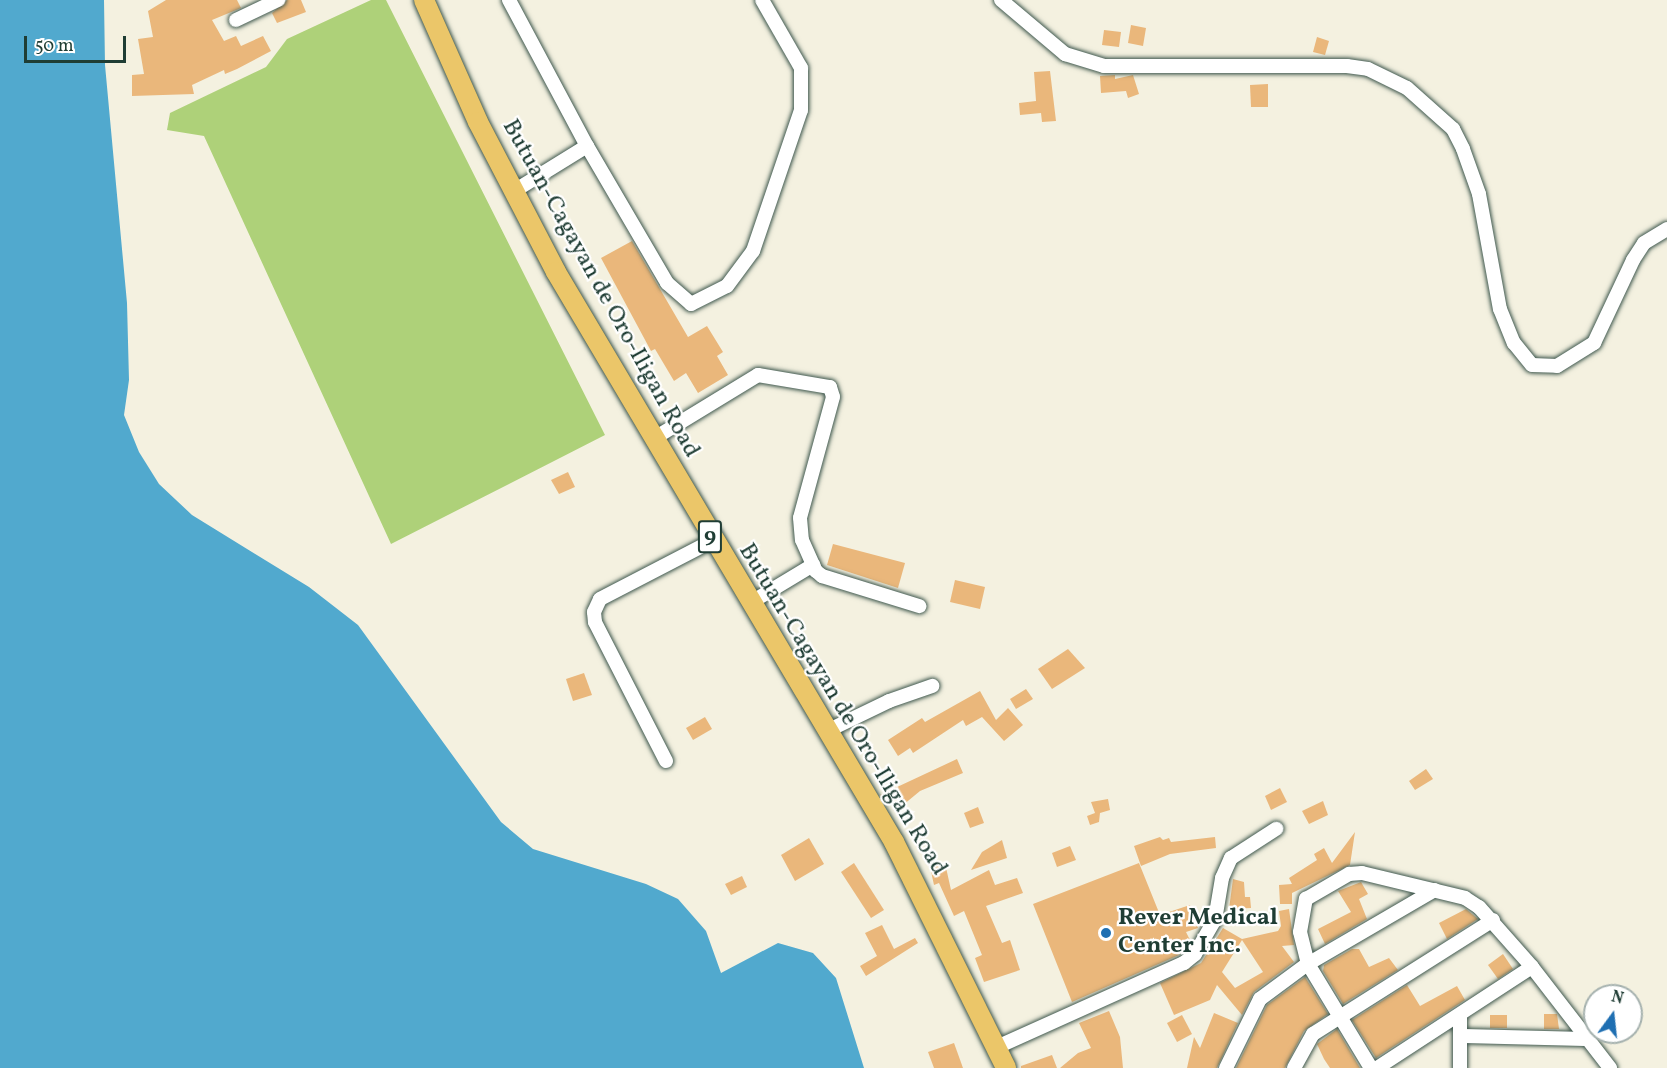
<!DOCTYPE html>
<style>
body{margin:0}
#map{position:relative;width:1667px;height:1068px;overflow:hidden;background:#f4f1e0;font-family:Vollkorn,serif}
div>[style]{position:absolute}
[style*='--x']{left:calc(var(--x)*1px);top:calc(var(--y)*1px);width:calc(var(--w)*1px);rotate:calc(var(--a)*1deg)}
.green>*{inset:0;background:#aed179}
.water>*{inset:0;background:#51a9ce}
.building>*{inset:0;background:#eab77b}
.roads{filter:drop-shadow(0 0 2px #3f584e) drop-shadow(0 0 2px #3f584e)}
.minor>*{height:14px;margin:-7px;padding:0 7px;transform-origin:7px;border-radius:7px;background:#fff}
.highway>*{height:20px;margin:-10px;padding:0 10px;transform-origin:10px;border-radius:10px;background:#ebc669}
.dots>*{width:16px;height:16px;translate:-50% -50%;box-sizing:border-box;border:3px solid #fff;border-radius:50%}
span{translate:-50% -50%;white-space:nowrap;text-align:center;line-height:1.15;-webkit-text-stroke:4.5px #fff;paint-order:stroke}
.shield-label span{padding:2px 4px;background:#fff;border:2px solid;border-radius:4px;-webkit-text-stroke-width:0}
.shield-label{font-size:22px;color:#1f3d34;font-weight:700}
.street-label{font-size:24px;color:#1f3d34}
.poi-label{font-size:24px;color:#1f3d34;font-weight:700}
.left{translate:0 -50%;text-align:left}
.north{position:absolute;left:1583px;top:984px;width:60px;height:60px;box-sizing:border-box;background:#fff;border:2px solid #a5b1ae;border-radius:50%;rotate:15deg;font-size:16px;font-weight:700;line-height:24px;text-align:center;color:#1f3d34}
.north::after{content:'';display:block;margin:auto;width:21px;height:27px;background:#1f6fb2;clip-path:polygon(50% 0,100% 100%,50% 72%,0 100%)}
.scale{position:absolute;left:24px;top:36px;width:102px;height:27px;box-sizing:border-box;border:3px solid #1f3d34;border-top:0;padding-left:8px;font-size:18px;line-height:21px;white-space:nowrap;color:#1f3d34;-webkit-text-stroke:4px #fff;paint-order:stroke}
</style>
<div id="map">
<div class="green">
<div style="clip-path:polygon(371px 0,386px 0,605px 435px,391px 544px,204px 136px,167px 130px,170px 113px,266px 67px,287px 39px)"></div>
</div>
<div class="water">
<div style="clip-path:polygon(0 0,104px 0,105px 65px,127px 303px,129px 380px,124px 415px,139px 452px,159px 484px,192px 515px,309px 587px,358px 625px,501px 822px,533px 849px,646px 884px,678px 899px,706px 931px,721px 973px,778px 943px,813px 953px,836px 978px,864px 1068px,0 1068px)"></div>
</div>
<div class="building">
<div style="clip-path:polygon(166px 0,237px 0,241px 8px,212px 20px,224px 41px,236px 36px,241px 46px,263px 36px,271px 51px,237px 69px,225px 74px,224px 70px,192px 85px,194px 94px,132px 96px,132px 75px,144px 74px,138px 39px,153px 37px,148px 11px)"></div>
<div style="clip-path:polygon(287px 0,301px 0,306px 12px,277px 23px,272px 13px)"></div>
<div style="clip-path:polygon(1131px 25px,1146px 28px,1143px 46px,1128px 43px)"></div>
<div style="clip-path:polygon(1104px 30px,1121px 32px,1119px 47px,1102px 45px)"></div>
<div style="clip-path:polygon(1317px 37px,1329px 41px,1325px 55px,1313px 52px)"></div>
<div style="clip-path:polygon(1050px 71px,1056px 121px,1042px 122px,1041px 113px,1020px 115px,1019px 103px,1036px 101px,1034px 72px)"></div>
<div style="clip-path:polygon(1115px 75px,1115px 79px,1133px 75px,1139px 94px,1128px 98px,1126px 91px,1101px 93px,1100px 76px)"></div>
<div style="clip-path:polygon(1268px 84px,1268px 107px,1251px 107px,1250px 85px)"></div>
<div style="clip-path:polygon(632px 241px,688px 337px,707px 326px,723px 352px,717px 356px,728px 375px,698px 393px,686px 373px,674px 381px,655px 349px,651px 351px,601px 258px)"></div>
<div style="clip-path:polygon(568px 472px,575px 487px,559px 494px,551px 480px)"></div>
<div style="clip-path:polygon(833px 544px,905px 563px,898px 588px,827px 565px)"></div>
<div style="clip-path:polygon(955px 580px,985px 587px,980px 609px,950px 602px)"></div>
<div style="clip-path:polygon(1068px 649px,1085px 668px,1052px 689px,1038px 669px)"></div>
<div style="clip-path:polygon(584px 673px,592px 695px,573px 701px,566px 679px)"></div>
<div style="clip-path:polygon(1026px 689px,1033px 699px,1016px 709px,1010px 699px)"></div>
<div style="clip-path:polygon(980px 691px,996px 720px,1008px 708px,1023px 725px,1004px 741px,982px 717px,966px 726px,963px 720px,913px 753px,910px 748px,898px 756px,888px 740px,922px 718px,925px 722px)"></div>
<div style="clip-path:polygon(705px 717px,712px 729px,693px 740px,686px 728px)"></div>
<div style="clip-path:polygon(957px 759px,963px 773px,920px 791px,897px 810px,890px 801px,885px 804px,880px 795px)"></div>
<div style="clip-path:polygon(1426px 769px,1433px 779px,1415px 790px,1409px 781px)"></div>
<div style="clip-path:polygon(1280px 788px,1287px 802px,1271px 810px,1265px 796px)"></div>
<div style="clip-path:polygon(1108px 799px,1110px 810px,1100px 813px,1099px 822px,1090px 825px,1087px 816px,1095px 813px,1091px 802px)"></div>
<div style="clip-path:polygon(1323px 801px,1328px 815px,1309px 824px,1302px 811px)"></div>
<div style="clip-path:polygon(978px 807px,984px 823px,970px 828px,964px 813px)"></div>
<div style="clip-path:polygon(1355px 832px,1350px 865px,1292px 893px,1292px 904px,1280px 904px,1279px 885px,1292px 884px,1289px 878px,1317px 860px,1314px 854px,1324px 848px,1332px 863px)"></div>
<div style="clip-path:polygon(1160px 837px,1163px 840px,1169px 838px,1171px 842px,1215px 837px,1216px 848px,1170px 854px,1141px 866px,1134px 846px)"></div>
<div style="clip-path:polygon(809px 838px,824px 864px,795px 881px,781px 855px)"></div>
<div style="clip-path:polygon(1002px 840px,1007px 858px,971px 870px,982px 852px)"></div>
<div style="clip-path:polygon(1070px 846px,1076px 860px,1057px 867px,1052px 853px)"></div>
<div style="clip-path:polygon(854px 863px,884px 910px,871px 918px,841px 872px)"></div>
<div style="clip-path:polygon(945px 863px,951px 890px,989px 870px,995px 885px,1017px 878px,1023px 893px,986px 906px,1002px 943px,1010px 940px,1020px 970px,984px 982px,975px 958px,982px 955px,964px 911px,954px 916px,939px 883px,934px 885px,930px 867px)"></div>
<div style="clip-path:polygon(1139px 863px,1160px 915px,1190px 905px,1198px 928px,1186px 932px,1191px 942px,1179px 955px,1072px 1002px,1033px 904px)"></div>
<div style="clip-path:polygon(742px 876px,747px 887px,731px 895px,725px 884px)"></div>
<div style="clip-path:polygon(1233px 879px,1244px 882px,1245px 897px,1250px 897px,1251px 908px,1229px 909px)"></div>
<div style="clip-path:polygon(1361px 882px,1368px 894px,1359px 899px,1367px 919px,1325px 944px,1318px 929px,1351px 912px,1338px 891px)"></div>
<div style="clip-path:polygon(evenodd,1289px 909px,1294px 945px,1282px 946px,1294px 962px,1254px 992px,1242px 1015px,1217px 985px,1210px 1000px,1174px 1015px,1160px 983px,1201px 963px,1223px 928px,1242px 939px,1278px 931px,1281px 926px,1279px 911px,1289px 909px,1242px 940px,1263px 972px,1235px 988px,1222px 972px,1242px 940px)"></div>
<div style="clip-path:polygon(1466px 909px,1478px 919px,1447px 939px,1439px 923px)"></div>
<div style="clip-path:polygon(882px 925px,894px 949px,915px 938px,918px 943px,866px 976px,860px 966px,877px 956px,865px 933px)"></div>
<div style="clip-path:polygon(1352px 949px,1359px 949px,1369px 967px,1389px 958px,1398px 970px,1343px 1004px,1323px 971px,1324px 965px)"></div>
<div style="clip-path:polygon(1503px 954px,1513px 969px,1498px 979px,1488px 965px)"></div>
<div style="clip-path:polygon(1305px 977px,1328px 1014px,1304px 1031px,1285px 1068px,1236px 1068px,1267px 1005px)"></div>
<div style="clip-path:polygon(1407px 985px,1420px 1006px,1457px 986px,1465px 1000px,1376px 1058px,1352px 1020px)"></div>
<div style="clip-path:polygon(1109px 1011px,1120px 1037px,1123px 1068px,1060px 1068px,1078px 1053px,1091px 1048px,1079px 1023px)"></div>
<div style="clip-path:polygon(1214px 1013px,1238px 1023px,1217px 1068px,1187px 1068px,1194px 1037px,1200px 1048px)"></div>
<div style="clip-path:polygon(1544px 1014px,1557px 1014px,1559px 1029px,1544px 1029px)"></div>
<div style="clip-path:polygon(1182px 1015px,1192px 1034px,1177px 1042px,1167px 1023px)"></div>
<div style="clip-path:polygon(1490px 1015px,1507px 1015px,1507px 1028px,1490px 1028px)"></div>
<div style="clip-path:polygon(1337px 1029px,1360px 1068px,1330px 1068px,1324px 1059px,1317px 1044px)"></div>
<div style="clip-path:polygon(954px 1043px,963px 1068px,934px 1068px,928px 1052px)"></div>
<div style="clip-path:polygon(1052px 1055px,1057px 1068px,1021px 1068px,1021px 1066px)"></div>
</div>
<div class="roads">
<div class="minor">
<div style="--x:509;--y:0;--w:166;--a:61.9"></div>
<div style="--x:587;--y:146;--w:86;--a:148.3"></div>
<div style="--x:1001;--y:0;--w:84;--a:40.2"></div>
<div style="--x:1065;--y:54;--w:41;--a:17.1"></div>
<div style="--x:1104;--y:66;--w:243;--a:0"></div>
<div style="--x:1347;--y:66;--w:21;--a:8"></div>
<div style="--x:1368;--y:69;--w:43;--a:26"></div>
<div style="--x:1407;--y:88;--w:62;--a:41.7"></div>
<div style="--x:1453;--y:129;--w:22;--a:63"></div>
<div style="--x:1463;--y:149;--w:48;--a:70.4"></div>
<div style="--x:1479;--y:194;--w:117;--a:79.7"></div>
<div style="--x:1500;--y:309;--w:37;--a:68"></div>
<div style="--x:1514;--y:343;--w:28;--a:51"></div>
<div style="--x:1532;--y:365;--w:25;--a:2"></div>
<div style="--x:1557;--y:366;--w:44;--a:-31.9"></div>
<div style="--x:1594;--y:343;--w:92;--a:-64.8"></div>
<div style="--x:1633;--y:260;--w:20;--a:-57"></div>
<div style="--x:1644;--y:243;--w:27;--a:-31"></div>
<div style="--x:236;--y:20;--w:47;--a:-25.5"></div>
<div style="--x:587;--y:146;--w:159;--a:59.7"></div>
<div style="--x:667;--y:283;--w:32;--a:41"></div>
<div style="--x:691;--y:304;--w:40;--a:-26.6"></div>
<div style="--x:727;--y:286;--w:44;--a:-53.4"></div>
<div style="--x:753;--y:251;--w:149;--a:-71.2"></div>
<div style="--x:801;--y:110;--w:42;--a:-90"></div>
<div style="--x:801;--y:68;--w:78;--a:-119.8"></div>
<div style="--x:653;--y:439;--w:123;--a:-31.4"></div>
<div style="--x:758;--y:375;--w:73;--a:9.5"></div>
<div style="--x:830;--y:387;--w:10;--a:73"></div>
<div style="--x:833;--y:397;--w:125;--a:105.3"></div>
<div style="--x:800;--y:518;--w:22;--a:85"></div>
<div style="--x:802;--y:540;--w:34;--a:66"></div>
<div style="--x:816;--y:571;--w:8;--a:40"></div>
<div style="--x:822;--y:576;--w:102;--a:17.2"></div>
<div style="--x:750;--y:603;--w:74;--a:-31.1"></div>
<div style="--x:827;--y:731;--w:69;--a:-25.8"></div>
<div style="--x:889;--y:701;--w:46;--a:-19.2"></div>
<div style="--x:666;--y:761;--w:156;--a:-117.1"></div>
<div style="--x:595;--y:622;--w:10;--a:-96"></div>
<div style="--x:594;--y:612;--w:14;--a:-65"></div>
<div style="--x:600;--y:599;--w:126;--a:-27.4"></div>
<div style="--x:1461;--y:1036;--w:127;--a:1.4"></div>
<div style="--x:997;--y:1047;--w:205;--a:-24.2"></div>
<div style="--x:1184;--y:963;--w:14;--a:-39"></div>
<div style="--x:1195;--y:954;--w:39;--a:-60"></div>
<div style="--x:1215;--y:920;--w:43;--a:-80.5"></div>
<div style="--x:1222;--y:878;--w:22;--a:-66"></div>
<div style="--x:1231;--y:858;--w:54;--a:-32.8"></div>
<div style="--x:1226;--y:1068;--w:77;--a:-63.8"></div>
<div style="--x:1260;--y:999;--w:57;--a:-36.5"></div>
<div style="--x:1306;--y:965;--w:149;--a:-30.2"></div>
<div style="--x:1294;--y:1068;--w:39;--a:-61"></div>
<div style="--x:1313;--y:1034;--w:213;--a:-32.3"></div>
<div style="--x:1371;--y:1068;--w:122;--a:-121.2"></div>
<div style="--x:1308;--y:964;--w:33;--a:-104"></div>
<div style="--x:1300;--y:932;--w:34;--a:-80"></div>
<div style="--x:1306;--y:899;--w:50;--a:-30.2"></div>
<div style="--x:1349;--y:874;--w:13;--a:-4"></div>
<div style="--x:1362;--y:873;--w:106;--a:13.6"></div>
<div style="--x:1465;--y:898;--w:17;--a:33"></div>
<div style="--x:1479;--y:907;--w:80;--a:48.5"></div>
<div style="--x:1532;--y:967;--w:128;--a:52.3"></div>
<div style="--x:1377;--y:1068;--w:185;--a:-33.1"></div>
<div style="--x:1460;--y:1068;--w:53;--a:-90"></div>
</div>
<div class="highway">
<div style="--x:424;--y:0;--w:133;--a:66.1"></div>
<div style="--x:478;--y:122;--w:169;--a:62.5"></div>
<div style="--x:556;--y:272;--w:663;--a:59.33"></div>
<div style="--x:894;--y:842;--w:252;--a:63.6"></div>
</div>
</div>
<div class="dots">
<div style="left:1106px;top:933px;background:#1f6fb2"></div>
</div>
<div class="shield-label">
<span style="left:710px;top:537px">9</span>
</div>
<div class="street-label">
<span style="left:600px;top:289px;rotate:61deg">Butuan-Cagayan de Oro-Iligan Road</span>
<span style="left:842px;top:710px;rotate:59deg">Butuan-Cagayan de Oro-Iligan Road</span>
</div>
<div class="poi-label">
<span class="left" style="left:1118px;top:933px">Rever Medical<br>Center Inc.</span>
</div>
<div class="north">N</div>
<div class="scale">50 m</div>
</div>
